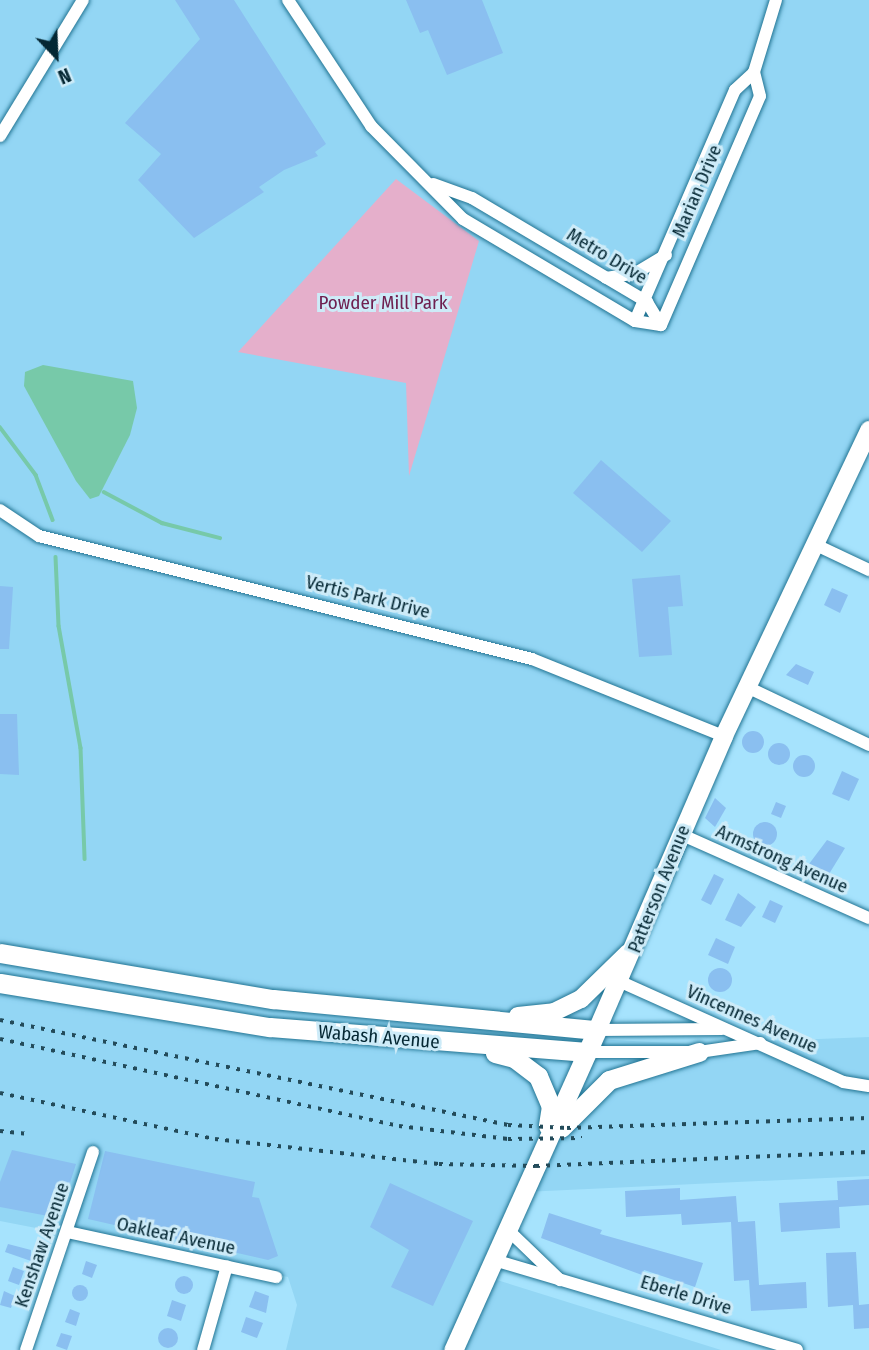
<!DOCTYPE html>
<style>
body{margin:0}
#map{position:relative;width:869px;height:1350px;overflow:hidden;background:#a6e3fd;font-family:"Fira Sans Condensed",sans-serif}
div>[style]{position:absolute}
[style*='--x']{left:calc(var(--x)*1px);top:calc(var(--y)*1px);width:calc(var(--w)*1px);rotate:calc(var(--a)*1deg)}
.built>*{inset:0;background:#93d6f4}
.green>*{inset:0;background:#e5afcb}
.water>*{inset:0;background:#77c9a9}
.stream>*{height:3.5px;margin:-1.75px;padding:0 1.75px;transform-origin:1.75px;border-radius:1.75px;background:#77c9a9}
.building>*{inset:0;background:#8abff0}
.round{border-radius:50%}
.roads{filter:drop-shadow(0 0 2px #217493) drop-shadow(0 0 2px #217493)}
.minor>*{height:12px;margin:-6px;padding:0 6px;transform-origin:6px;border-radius:6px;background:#fff}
.secondary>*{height:18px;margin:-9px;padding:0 9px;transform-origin:9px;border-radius:9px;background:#fff}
.primary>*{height:19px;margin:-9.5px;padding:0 9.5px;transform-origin:9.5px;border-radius:9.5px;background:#fff}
.rail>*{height:3.5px;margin-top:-1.75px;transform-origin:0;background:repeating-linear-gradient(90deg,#234b5a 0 3.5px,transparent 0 10.5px)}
span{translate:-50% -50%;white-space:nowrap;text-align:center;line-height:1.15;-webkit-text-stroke:6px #cdebf8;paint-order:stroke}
.street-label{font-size:19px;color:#042733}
.park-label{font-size:19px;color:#6f2050}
.north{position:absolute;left:21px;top:21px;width:70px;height:70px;-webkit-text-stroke:5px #cdebf8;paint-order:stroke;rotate:157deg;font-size:19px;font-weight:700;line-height:28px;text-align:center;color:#042733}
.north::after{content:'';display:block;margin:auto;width:24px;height:32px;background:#042733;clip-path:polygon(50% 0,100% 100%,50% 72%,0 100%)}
</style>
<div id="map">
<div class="built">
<div style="clip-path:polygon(0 0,869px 0,869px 437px,594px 1039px,691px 1044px,869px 1037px,869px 1176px,524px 1192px,484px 1276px,721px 1350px,286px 1350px,297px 1305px,288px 1277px,0 1221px)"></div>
</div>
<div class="green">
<div style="clip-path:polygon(396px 179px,479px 241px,409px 476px,406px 383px,238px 352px)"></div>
</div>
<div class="water">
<div style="clip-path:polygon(43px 365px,133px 381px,137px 408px,130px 435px,99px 496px,90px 499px,76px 481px,24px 386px,25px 372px)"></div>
</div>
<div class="stream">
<div style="--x:0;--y:427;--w:60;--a:53.1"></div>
<div style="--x:36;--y:475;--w:48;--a:69.3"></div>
<div style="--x:104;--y:492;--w:66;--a:28.1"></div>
<div style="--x:162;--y:523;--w:60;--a:14.5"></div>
<div style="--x:56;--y:557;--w:69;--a:87.5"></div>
<div style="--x:59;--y:626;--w:124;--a:79.8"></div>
<div style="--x:81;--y:748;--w:111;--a:87.9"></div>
</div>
<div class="building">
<div style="clip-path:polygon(175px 0,234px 0,326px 144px,315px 152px,318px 156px,284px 170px,259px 187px,264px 192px,194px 238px,138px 180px,161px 154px,125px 123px,200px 39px)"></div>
<div style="clip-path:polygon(406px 0,482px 0,503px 53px,447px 75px,428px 30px,420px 33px)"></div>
<div style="clip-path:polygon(601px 460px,671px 521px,642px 552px,573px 493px)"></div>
<div style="clip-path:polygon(680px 575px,683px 606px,668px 607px,672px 655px,639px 657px,632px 579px)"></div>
<div style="clip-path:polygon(0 586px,13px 587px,9px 649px,0 649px)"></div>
<div style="clip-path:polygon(832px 588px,848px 595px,840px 613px,824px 605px)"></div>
<div style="clip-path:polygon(796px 664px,814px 672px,808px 685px,786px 675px)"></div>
<div style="clip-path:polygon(0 714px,17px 714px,19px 775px,0 774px)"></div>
<div class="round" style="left:742px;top:731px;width:22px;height:22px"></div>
<div class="round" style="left:768px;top:743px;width:22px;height:22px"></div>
<div class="round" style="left:793px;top:755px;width:22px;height:22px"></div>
<div style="clip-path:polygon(842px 771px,859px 779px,849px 801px,832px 794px)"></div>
<div style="clip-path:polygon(715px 798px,726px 808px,715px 827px,705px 818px)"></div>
<div style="clip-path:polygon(776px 802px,786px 806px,781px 818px,771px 814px)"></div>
<div class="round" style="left:753px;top:822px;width:24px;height:24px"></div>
<div style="clip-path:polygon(827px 840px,845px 848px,829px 874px,819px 874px,806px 868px)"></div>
<div style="clip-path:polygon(714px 874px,724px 879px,711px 905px,701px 900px)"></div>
<div style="clip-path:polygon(738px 893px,756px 907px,741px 927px,725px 920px)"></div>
<div style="clip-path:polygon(770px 900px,783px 906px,775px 923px,762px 917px)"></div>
<div style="clip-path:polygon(716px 938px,735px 947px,728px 964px,708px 955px)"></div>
<div class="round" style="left:708px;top:968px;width:24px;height:24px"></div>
<div style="clip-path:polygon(12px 1150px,76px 1164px,59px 1218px,0 1207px,0 1182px)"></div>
<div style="clip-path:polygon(105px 1151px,255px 1182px,252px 1197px,259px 1198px,278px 1256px,268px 1260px,88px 1219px)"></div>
<div style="clip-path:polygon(869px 1179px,869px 1205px,839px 1207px,840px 1228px,781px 1232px,779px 1203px,838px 1200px,837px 1181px)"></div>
<div style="clip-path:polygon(390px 1183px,473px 1221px,433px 1306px,391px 1287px,409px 1250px,370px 1227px)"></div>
<div style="clip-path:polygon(680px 1188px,680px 1200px,736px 1196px,738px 1222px,755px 1221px,759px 1285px,806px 1282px,807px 1308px,751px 1311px,749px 1280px,734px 1281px,731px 1222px,682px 1225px,681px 1214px,626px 1217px,625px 1191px)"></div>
<div style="clip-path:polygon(549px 1213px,602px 1230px,600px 1234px,703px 1263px,695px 1287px,644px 1270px,642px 1275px,541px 1238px)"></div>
<div style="clip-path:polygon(8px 1244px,31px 1250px,31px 1261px,5px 1252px)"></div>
<div style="clip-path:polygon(856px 1252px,859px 1305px,869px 1304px,869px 1328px,854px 1329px,853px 1305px,828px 1307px,826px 1253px)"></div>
<div style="clip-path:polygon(86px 1261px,97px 1265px,92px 1278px,82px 1274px)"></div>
<div style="clip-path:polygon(13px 1267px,24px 1271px,19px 1285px,8px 1281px)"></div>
<div class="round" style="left:175px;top:1276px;width:18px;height:18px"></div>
<div class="round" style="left:72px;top:1285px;width:16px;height:16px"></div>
<div style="clip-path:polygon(4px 1291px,15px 1296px,11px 1308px,0 1305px)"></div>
<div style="clip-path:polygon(255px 1291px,269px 1296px,266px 1313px,249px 1307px)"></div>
<div style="clip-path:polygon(172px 1300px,186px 1305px,181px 1321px,167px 1316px)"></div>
<div style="clip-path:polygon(70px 1309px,80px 1313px,76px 1326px,65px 1322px)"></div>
<div style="clip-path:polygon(246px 1317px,263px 1323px,257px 1338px,241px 1332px)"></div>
<div class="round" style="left:158px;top:1328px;width:20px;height:20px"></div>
<div style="clip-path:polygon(61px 1333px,72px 1336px,67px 1350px,56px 1346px)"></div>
</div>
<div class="roads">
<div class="minor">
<div style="--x:288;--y:0;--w:151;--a:56.6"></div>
<div style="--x:371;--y:126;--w:131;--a:45.3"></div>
<div style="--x:463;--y:219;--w:200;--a:30.7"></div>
<div style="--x:635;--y:321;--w:26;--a:9"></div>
<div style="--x:0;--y:136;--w:159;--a:-58.6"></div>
<div style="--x:433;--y:184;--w:41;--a:19.7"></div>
<div style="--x:472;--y:198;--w:204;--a:30.7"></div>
<div style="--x:647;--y:302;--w:27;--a:59"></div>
<div style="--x:606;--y:278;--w:30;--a:-9"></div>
<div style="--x:636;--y:273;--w:35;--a:-31"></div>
<div style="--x:635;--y:321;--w:252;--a:-66.6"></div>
<div style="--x:735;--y:90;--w:26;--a:-43"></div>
<div style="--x:754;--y:72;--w:75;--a:-73"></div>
<div style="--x:661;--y:325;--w:249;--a:-66.6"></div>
<div style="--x:760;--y:96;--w:25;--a:-104"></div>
<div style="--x:0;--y:510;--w:47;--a:33.7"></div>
<div style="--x:39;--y:536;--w:508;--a:14.01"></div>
<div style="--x:532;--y:659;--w:207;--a:21.9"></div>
<div style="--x:816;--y:545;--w:59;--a:25.3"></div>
<div style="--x:747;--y:687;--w:135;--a:25.4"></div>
<div style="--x:680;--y:834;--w:207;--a:24"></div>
<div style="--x:621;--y:982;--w:243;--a:24.2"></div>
<div style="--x:843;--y:1082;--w:26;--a:9"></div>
<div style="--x:597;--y:1030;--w:125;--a:-0.5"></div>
<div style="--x:587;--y:1052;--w:112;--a:0"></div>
<div style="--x:699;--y:1052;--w:62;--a:-8.4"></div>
<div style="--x:507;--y:1229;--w:74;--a:43.9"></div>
<div style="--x:67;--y:1232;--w:214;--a:12.2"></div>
<div style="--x:494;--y:1260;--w:316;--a:16.5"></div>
<div style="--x:26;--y:1350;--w:209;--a:-71.3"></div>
<div style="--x:203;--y:1350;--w:87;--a:-74.1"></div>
</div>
<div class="secondary">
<div style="--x:518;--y:1016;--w:36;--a:-6"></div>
<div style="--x:554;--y:1012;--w:30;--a:-26"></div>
<div style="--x:581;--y:999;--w:66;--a:-44.4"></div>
<div style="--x:597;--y:1030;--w:320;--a:-66.6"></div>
<div style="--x:724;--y:736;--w:339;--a:-64.6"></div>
</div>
<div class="primary">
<div style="--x:0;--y:953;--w:277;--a:9.6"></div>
<div style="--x:273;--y:999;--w:325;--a:5.5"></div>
<div style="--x:597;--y:1030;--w:351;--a:114.2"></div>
<div style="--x:0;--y:983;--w:274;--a:9.3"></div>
<div style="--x:270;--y:1027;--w:318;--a:4.5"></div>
<div style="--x:495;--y:1053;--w:20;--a:15"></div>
<div style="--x:514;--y:1058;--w:30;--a:37"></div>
<div style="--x:538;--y:1076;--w:33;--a:67"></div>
<div style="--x:551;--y:1106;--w:20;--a:99"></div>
<div style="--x:561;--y:1128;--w:68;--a:-45"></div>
<div style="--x:609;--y:1080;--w:94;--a:-17.3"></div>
</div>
</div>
<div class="rail">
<div style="--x:0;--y:1020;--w:519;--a:11.68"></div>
<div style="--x:508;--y:1125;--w:59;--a:2.9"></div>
<div style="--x:567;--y:1128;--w:302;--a:-1.9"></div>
<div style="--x:0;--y:1039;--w:408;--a:12.3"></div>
<div style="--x:399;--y:1126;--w:110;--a:6.8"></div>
<div style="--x:508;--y:1139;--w:74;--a:-0.8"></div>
<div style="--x:0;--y:1093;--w:220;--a:12.1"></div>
<div style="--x:215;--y:1139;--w:225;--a:6.4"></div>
<div style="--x:439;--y:1164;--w:97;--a:1.2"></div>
<div style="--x:536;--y:1166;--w:333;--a:-2.4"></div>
<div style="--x:0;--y:1131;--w:31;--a:6"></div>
</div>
<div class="street-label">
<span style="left:697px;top:191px;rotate:-67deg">Marian Drive</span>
<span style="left:607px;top:256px;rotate:31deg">Metro Drive</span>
<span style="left:368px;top:597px;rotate:14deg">Vertis Park Drive</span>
<span style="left:782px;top:859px;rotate:24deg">Armstrong Avenue</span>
<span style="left:659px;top:889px;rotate:-68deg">Patterson Avenue</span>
<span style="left:752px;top:1019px;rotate:24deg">Vincennes Avenue</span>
<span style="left:379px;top:1037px;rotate:5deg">Wabash Avenue</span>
<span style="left:176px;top:1236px;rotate:12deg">Oakleaf Avenue</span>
<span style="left:42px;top:1245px;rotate:-71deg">Kenshaw Avenue</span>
<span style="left:686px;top:1295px;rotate:17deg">Eberle Drive</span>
</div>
<div class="park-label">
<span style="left:383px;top:303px">Powder Mill Park</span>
</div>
<div class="north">N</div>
</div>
